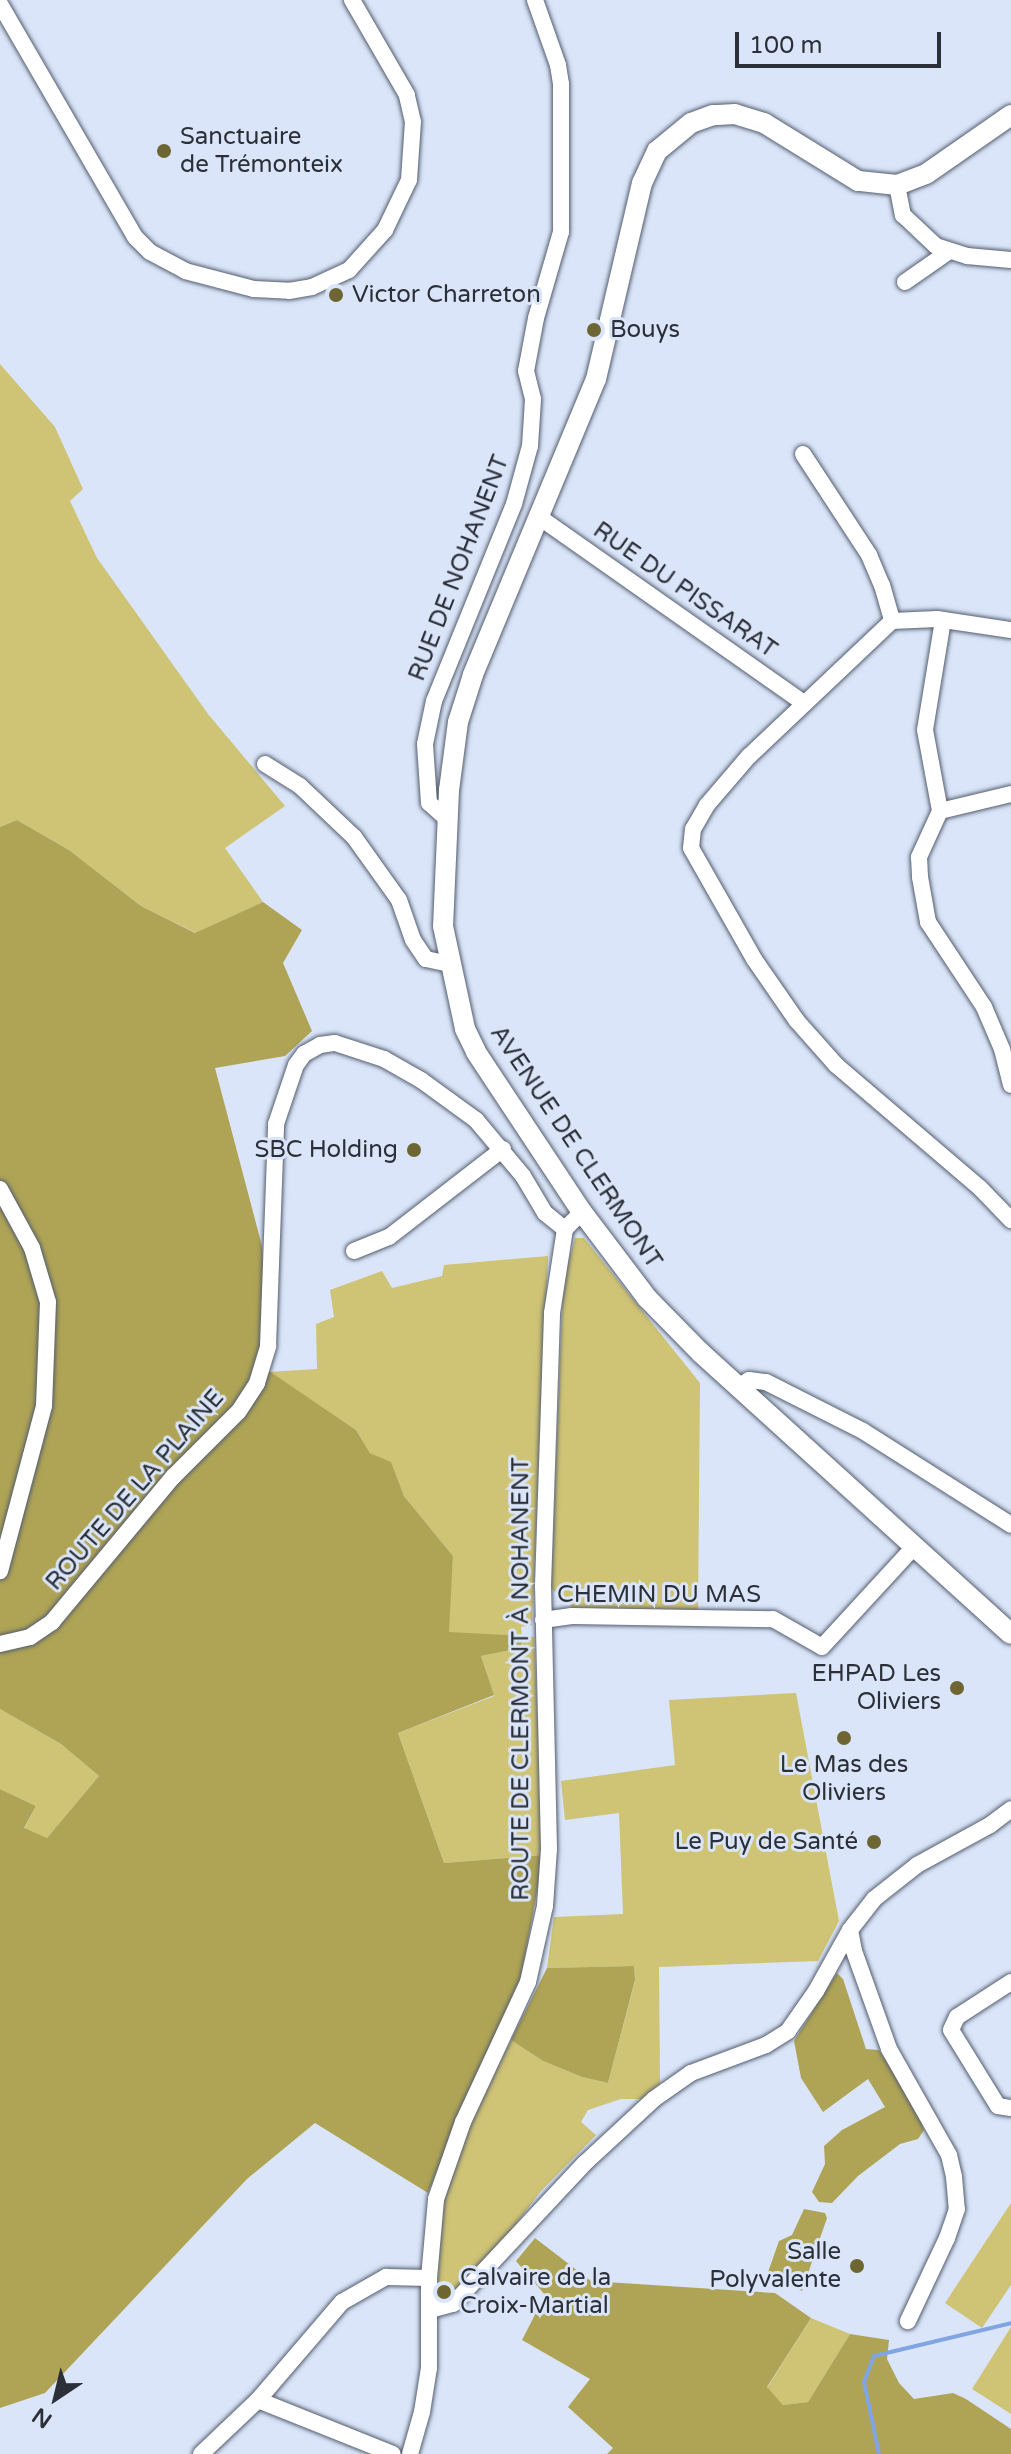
<!DOCTYPE html>
<meta charset="utf-8">
<style>
body{margin:0}
#map{position:relative;width:1011px;height:2454px;overflow:hidden;background:#dae5f9;font-family:"Varela Round",sans-serif}
div>[style]{position:absolute}
[style*='--x']{left:calc(var(--x)*1px);top:calc(var(--y)*1px);width:calc(var(--w)*1px);rotate:calc(var(--a)*1deg)}
.green>*{inset:0;background:#cfc375}
.forest>*{inset:0;background:#afa455}
.stream>*{height:4px;margin:-2px;padding:0 2px;transform-origin:2px;border-radius:2px;background:#81a4e3}
.roads{filter:drop-shadow(0 0 2px #545d6e) drop-shadow(0 0 2px #545d6e)}
.minor>*{height:16px;margin:-8px;padding:0 8px;transform-origin:8px;border-radius:8px;background:#fff}
.major>*{height:20px;margin:-10px;padding:0 10px;transform-origin:10px;border-radius:10px;background:#fff}
.dots>*{width:22px;height:22px;translate:-50% -50%;box-sizing:border-box;border:4px solid #dae5f9;border-radius:50%}
span{translate:-50% -50%;white-space:nowrap;text-align:center;line-height:1.15;-webkit-text-stroke:6px #dae5f9;paint-order:stroke}
.poi-label{font-size:24px;color:#2b2f37}
.left{translate:0 -50%;text-align:left}
.right{translate:-100% -50%;text-align:right}
.street-label{font-size:24px;color:#2b2f37}
.north{position:absolute;left:16px;top:2358px;width:80px;height:80px;-webkit-text-stroke:6px #dae5f9;paint-order:stroke;rotate:215deg;font-size:22px;font-weight:700;line-height:32px;text-align:center;color:#2b2f37}
.north::after{content:'';display:block;margin:auto;width:28px;height:36px;background:#2b2f37;clip-path:polygon(50% 0,100% 100%,50% 72%,0 100%)}
.scale{position:absolute;left:735px;top:32px;width:206px;height:36px;box-sizing:border-box;border:4px solid #2b2f37;border-top:0;padding-left:10px;font-size:24px;line-height:28px;white-space:nowrap;color:#2b2f37;-webkit-text-stroke:6px #dae5f9;paint-order:stroke}
</style>
<div id="map">
<div class="green">
<div style="clip-path:polygon(0 364px,55px 427px,83px 489px,70px 501px,97px 558px,208px 714px,285px 806px,225px 848px,263px 902px,196px 933px,141px 906px,69px 850px,17px 820px,0 827px)"></div>
<div style="clip-path:polygon(575px 1238px,584px 1238px,700px 1383px,698px 1611px,575px 1610px,551px 1588px,563px 1283px)"></div>
<div style="clip-path:polygon(548px 1256px,532px 1625px,521px 1627px,522px 1636px,534px 1637px,544px 1855px,444px 1863px,398px 1733px,494px 1696px,481px 1656px,521px 1648px,448px 1632px,453px 1556px,404px 1496px,391px 1463px,370px 1453px,356px 1430px,269px 1372px,317px 1369px,316px 1324px,334px 1317px,330px 1290px,382px 1271px,392px 1288px,442px 1276px,444px 1265px)"></div>
<div style="clip-path:polygon(796px 1693px,839px 1921px,818px 1961px,659px 1967px,660px 2083px,642px 2099px,621px 2099px,588px 2110px,581px 2122px,596px 2135px,540px 2192px,496px 2251px,448px 2298px,437px 2292px,444px 2196px,460px 2146px,511px 2040px,543px 2061px,582px 2077px,608px 2083px,635px 1981px,634px 1966px,547px 1968px,554px 1917px,623px 1914px,619px 1813px,565px 1820px,561px 1781px,675px 1765px,669px 1700px)"></div>
<div style="clip-path:polygon(0 1709px,61px 1744px,99px 1776px,47px 1838px,24px 1829px,36px 1806px,0 1789px)"></div>
<div style="clip-path:polygon(1011px 2203px,1011px 2285px,982px 2328px,945px 2303px)"></div>
<div style="clip-path:polygon(811px 2318px,850px 2334px,808px 2402px,783px 2405px,767px 2388px)"></div>
<div style="clip-path:polygon(1011px 2327px,1011px 2414px,972px 2389px)"></div>
</div>
<div class="forest">
<div style="clip-path:polygon(17px 820px,69px 850px,141px 906px,195px 933px,263px 902px,302px 930px,283px 963px,312px 1031px,285px 1056px,215px 1068px,262px 1246px,269px 1371px,356px 1430px,370px 1453px,391px 1462px,404px 1496px,453px 1556px,449px 1632px,522px 1636px,521px 1648px,481px 1656px,494px 1695px,398px 1733px,444px 1863px,544px 1855px,521px 1977px,428px 2193px,315px 2123px,247px 2179px,45px 2393px,0 2408px,0 1789px,36px 1806px,24px 1828px,47px 1838px,99px 1776px,61px 1744px,0 1709px,0 827px)"></div>
<div style="clip-path:polygon(634px 1966px,635px 1980px,608px 2083px,582px 2077px,543px 2061px,511px 2040px,547px 1968px)"></div>
<div style="clip-path:polygon(837px 1973px,843px 1979px,866px 2049px,879px 2050px,917px 2109px,924px 2130px,918px 2139px,900px 2144px,858px 2176px,832px 2203px,819px 2202px,812px 2192px,825px 2164px,824px 2146px,842px 2130px,885px 2107px,868px 2079px,823px 2112px,801px 2078px,794px 2041px)"></div>
<div style="clip-path:polygon(804px 2209px,825px 2213px,827px 2218px,802px 2291px,767px 2275px,779px 2241px,792px 2235px)"></div>
<div style="clip-path:polygon(535px 2238px,591px 2281px,775px 2293px,811px 2318px,767px 2387px,783px 2405px,808px 2402px,850px 2334px,889px 2340px,887px 2359px,899px 2383px,914px 2399px,953px 2393px,966px 2399px,1011px 2429px,1011px 2454px,607px 2454px,613px 2448px,568px 2407px,590px 2379px,522px 2340px,545px 2295px,516px 2261px)"></div>
</div>
<div class="stream">
<div style="--x:879;--y:2454;--w:74;--a:-101.8"></div>
<div style="--x:864;--y:2382;--w:28;--a:-69"></div>
<div style="--x:874;--y:2356;--w:141;--a:-13.5"></div>
</div>
<div class="roads">
<div class="minor">
<div style="--x:0;--y:4;--w:269;--a:59.9"></div>
<div style="--x:135;--y:237;--w:21;--a:45"></div>
<div style="--x:150;--y:252;--w:40;--a:28"></div>
<div style="--x:185;--y:271;--w:71;--a:14.6"></div>
<div style="--x:254;--y:289;--w:35;--a:3"></div>
<div style="--x:289;--y:291;--w:23;--a:-10"></div>
<div style="--x:312;--y:287;--w:41;--a:-24.7"></div>
<div style="--x:349;--y:270;--w:54;--a:-48"></div>
<div style="--x:385;--y:230;--w:55;--a:-64.4"></div>
<div style="--x:409;--y:180;--w:58;--a:-86.1"></div>
<div style="--x:413;--y:122;--w:28;--a:-103"></div>
<div style="--x:407;--y:95;--w:110;--a:-120.1"></div>
<div style="--x:897;--y:185;--w:31;--a:79"></div>
<div style="--x:903;--y:215;--w:45;--a:43.2"></div>
<div style="--x:936;--y:246;--w:33;--a:18"></div>
<div style="--x:967;--y:256;--w:44;--a:5.2"></div>
<div style="--x:905;--y:282;--w:52;--a:-34.9"></div>
<div style="--x:803;--y:454;--w:121;--a:56.8"></div>
<div style="--x:869;--y:555;--w:33;--a:67"></div>
<div style="--x:882;--y:585;--w:37;--a:74"></div>
<div style="--x:539;--y:517;--w:324;--a:35.1"></div>
<div style="--x:943;--y:620;--w:111;--a:99.3"></div>
<div style="--x:925;--y:730;--w:82;--a:79.5"></div>
<div style="--x:940;--y:811;--w:51;--a:114.5"></div>
<div style="--x:919;--y:857;--w:20;--a:87"></div>
<div style="--x:920;--y:877;--w:46;--a:79.9"></div>
<div style="--x:928;--y:922;--w:102;--a:56.6"></div>
<div style="--x:984;--y:1007;--w:46;--a:66.8"></div>
<div style="--x:1002;--y:1049;--w:37;--a:76"></div>
<div style="--x:892;--y:621;--w:197;--a:136.6"></div>
<div style="--x:749;--y:756;--w:65;--a:130.6"></div>
<div style="--x:707;--y:805;--w:28;--a:120"></div>
<div style="--x:693;--y:829;--w:19;--a:96"></div>
<div style="--x:691;--y:848;--w:128;--a:60.4"></div>
<div style="--x:754;--y:959;--w:75;--a:55.3"></div>
<div style="--x:797;--y:1021;--w:59;--a:48.4"></div>
<div style="--x:836;--y:1065;--w:189;--a:40.5"></div>
<div style="--x:980;--y:1188;--w:45;--a:45.9"></div>
<div style="--x:892;--y:621;--w:45;--a:-2.5"></div>
<div style="--x:937;--y:619;--w:75;--a:8.5"></div>
<div style="--x:265;--y:764;--w:41;--a:32.2"></div>
<div style="--x:300;--y:786;--w:74;--a:43.4"></div>
<div style="--x:354;--y:837;--w:77;--a:54.5"></div>
<div style="--x:399;--y:900;--w:42;--a:70.7"></div>
<div style="--x:413;--y:940;--w:23;--a:56"></div>
<div style="--x:426;--y:959;--w:24;--a:12"></div>
<div style="--x:940;--y:811;--w:73;--a:-13.5"></div>
<div style="--x:447;--y:819;--w:24;--a:-138"></div>
<div style="--x:429;--y:803;--w:59;--a:-93.9"></div>
<div style="--x:425;--y:744;--w:44;--a:-78.2"></div>
<div style="--x:434;--y:701;--w:213;--a:-67.9"></div>
<div style="--x:514;--y:504;--w:60;--a:-74.6"></div>
<div style="--x:530;--y:446;--w:47;--a:-86.3"></div>
<div style="--x:533;--y:399;--w:29;--a:-104"></div>
<div style="--x:526;--y:371;--w:54;--a:-79.3"></div>
<div style="--x:536;--y:318;--w:90;--a:-73.8"></div>
<div style="--x:561;--y:232;--w:148;--a:-90"></div>
<div style="--x:561;--y:84;--w:19;--a:-99"></div>
<div style="--x:558;--y:65;--w:69;--a:-109.5"></div>
<div style="--x:0;--y:1189;--w:67;--a:61.5"></div>
<div style="--x:32;--y:1248;--w:56;--a:73.5"></div>
<div style="--x:48;--y:1302;--w:104;--a:92.2"></div>
<div style="--x:44;--y:1406;--w:171;--a:104.9"></div>
<div style="--x:354;--y:1251;--w:38;--a:-22"></div>
<div style="--x:389;--y:1237;--w:144;--a:-37.7"></div>
<div style="--x:738;--y:1387;--w:13;--a:-32"></div>
<div style="--x:749;--y:1380;--w:17;--a:7"></div>
<div style="--x:766;--y:1382;--w:109;--a:26.8"></div>
<div style="--x:863;--y:1431;--w:175;--a:32.4"></div>
<div style="--x:543;--y:1620;--w:29;--a:-8"></div>
<div style="--x:572;--y:1616;--w:201;--a:0.9"></div>
<div style="--x:773;--y:1619;--w:56;--a:29.7"></div>
<div style="--x:822;--y:1647;--w:136;--a:-47.4"></div>
<div style="--x:0;--y:1644;--w:31;--a:-13"></div>
<div style="--x:30;--y:1637;--w:27;--a:-34"></div>
<div style="--x:52;--y:1622;--w:189;--a:-50.2"></div>
<div style="--x:173;--y:1477;--w:93;--a:-45"></div>
<div style="--x:239;--y:1411;--w:33;--a:-57"></div>
<div style="--x:257;--y:1383;--w:39;--a:-73"></div>
<div style="--x:268;--y:1346;--w:222;--a:-87.9"></div>
<div style="--x:276;--y:1124;--w:62;--a:-71.3"></div>
<div style="--x:296;--y:1065;--w:14;--a:-54"></div>
<div style="--x:304;--y:1054;--w:18;--a:-29"></div>
<div style="--x:320;--y:1045;--w:15;--a:-8"></div>
<div style="--x:335;--y:1043;--w:52;--a:18.1"></div>
<div style="--x:384;--y:1059;--w:43;--a:29.6"></div>
<div style="--x:421;--y:1080;--w:68;--a:36"></div>
<div style="--x:476;--y:1120;--w:73;--a:50"></div>
<div style="--x:523;--y:1176;--w:43;--a:59.3"></div>
<div style="--x:545;--y:1213;--w:26;--a:39"></div>
<div style="--x:850;--y:1930;--w:21;--a:79"></div>
<div style="--x:854;--y:1951;--w:104;--a:70.3"></div>
<div style="--x:889;--y:2049;--w:122;--a:60.5"></div>
<div style="--x:949;--y:2155;--w:23;--a:77"></div>
<div style="--x:954;--y:2177;--w:32;--a:85"></div>
<div style="--x:957;--y:2209;--w:31;--a:109"></div>
<div style="--x:947;--y:2238;--w:92;--a:115.2"></div>
<div style="--x:1011;--y:1982;--w:64;--a:147.1"></div>
<div style="--x:957;--y:2017;--w:14;--a:115"></div>
<div style="--x:951;--y:2030;--w:89;--a:58.3"></div>
<div style="--x:998;--y:2106;--w:13;--a:9"></div>
<div style="--x:430;--y:2310;--w:24;--a:-15"></div>
<div style="--x:453;--y:2304;--w:193;--a:-46.9"></div>
<div style="--x:585;--y:2163;--w:94;--a:-42.8"></div>
<div style="--x:654;--y:2099;--w:45;--a:-35.1"></div>
<div style="--x:691;--y:2073;--w:80;--a:-20.5"></div>
<div style="--x:766;--y:2045;--w:26;--a:-32"></div>
<div style="--x:788;--y:2031;--w:49;--a:-55"></div>
<div style="--x:816;--y:1991;--w:70;--a:-60.9"></div>
<div style="--x:850;--y:1930;--w:39;--a:-52"></div>
<div style="--x:874;--y:1899;--w:55;--a:-38.3"></div>
<div style="--x:917;--y:1865;--w:83;--a:-28.7"></div>
<div style="--x:990;--y:1825;--w:26;--a:-37"></div>
<div style="--x:258;--y:2400;--w:145;--a:21.8"></div>
<div style="--x:201;--y:2454;--w:79;--a:-43.5"></div>
<div style="--x:258;--y:2400;--w:129;--a:-49.4"></div>
<div style="--x:342;--y:2302;--w:51;--a:-29.6"></div>
<div style="--x:386;--y:2277;--w:43;--a:1.3"></div>
<div style="--x:410;--y:2454;--w:44;--a:-74.1"></div>
<div style="--x:422;--y:2412;--w:45;--a:-81"></div>
<div style="--x:429;--y:2368;--w:90;--a:-90"></div>
<div style="--x:429;--y:2278;--w:79;--a:-84.9"></div>
<div style="--x:436;--y:2199;--w:82;--a:-70.7"></div>
<div style="--x:463;--y:2122;--w:154;--a:-65.1"></div>
<div style="--x:528;--y:1982;--w:78;--a:-77.4"></div>
<div style="--x:545;--y:1906;--w:57;--a:-86"></div>
<div style="--x:549;--y:1849;--w:263;--a:-91.3"></div>
<div style="--x:543;--y:1586;--w:273;--a:-88.1"></div>
<div style="--x:552;--y:1313;--w:85;--a:-81.2"></div>
<div style="--x:565;--y:1229;--w:24;--a:-45"></div>
</div>
<div class="major">
<div style="--x:1011;--y:115;--w:103;--a:145.2"></div>
<div style="--x:926;--y:174;--w:31;--a:159"></div>
<div style="--x:897;--y:185;--w:39;--a:-174"></div>
<div style="--x:858;--y:181;--w:110;--a:-148.3"></div>
<div style="--x:764;--y:123;--w:30;--a:-163"></div>
<div style="--x:735;--y:114;--w:22;--a:177"></div>
<div style="--x:713;--y:115;--w:23;--a:160"></div>
<div style="--x:691;--y:123;--w:44;--a:140.5"></div>
<div style="--x:657;--y:151;--w:35;--a:115"></div>
<div style="--x:642;--y:183;--w:201;--a:103.2"></div>
<div style="--x:596;--y:379;--w:321;--a:112.6"></div>
<div style="--x:473;--y:675;--w:49;--a:107.7"></div>
<div style="--x:458;--y:722;--w:69;--a:97.5"></div>
<div style="--x:449;--y:790;--w:136;--a:92.5"></div>
<div style="--x:443;--y:926;--w:105;--a:77.9"></div>
<div style="--x:465;--y:1029;--w:25;--a:64"></div>
<div style="--x:476;--y:1052;--w:192;--a:56.5"></div>
<div style="--x:582;--y:1212;--w:108;--a:52.9"></div>
<div style="--x:647;--y:1298;--w:77;--a:45.5"></div>
<div style="--x:701;--y:1353;--w:418;--a:42.2"></div>
</div>
</div>
<div class="dots">
<div style="left:164px;top:151px;background:#6d6632"></div>
<div style="left:336px;top:295px;background:#6d6632"></div>
<div style="left:594px;top:330px;background:#6d6632"></div>
<div style="left:414px;top:1150px;background:#6d6632"></div>
<div style="left:957px;top:1688px;background:#6d6632"></div>
<div style="left:844px;top:1738px;background:#6d6632"></div>
<div style="left:874px;top:1842px;background:#6d6632"></div>
<div style="left:857px;top:2266px;background:#6d6632"></div>
<div style="left:444px;top:2292px;background:#6d6632"></div>
</div>
<div class="poi-label">
<span class="left" style="left:180px;top:151px">Sanctuaire<br>de Trémonteix</span>
<span class="left" style="left:352px;top:295px">Victor Charreton</span>
<span class="left" style="left:610px;top:330px">Bouys</span>
<span class="right" style="left:398px;top:1150px">SBC Holding</span>
<span class="right" style="left:941px;top:1688px">EHPAD Les<br>Oliviers</span>
<span style="left:844px;top:1779px">Le Mas des<br>Oliviers</span>
<span class="right" style="left:858px;top:1842px">Le Puy de Santé</span>
<span class="right" style="left:841px;top:2266px">Salle<br>Polyvalente</span>
<span class="left" style="left:460px;top:2292px">Calvaire de la<br>Croix-Martial</span>
</div>
<div class="street-label">
<span style="left:459px;top:568px;rotate:-69deg">RUE DE NOHANENT</span>
<span style="left:685px;top:590px;rotate:35deg">RUE DU PISSARAT</span>
<span style="left:576px;top:1147px;rotate:56deg">AVENUE DE CLERMONT</span>
<span style="left:135px;top:1490px;rotate:-49deg">ROUTE DE LA PLAINE</span>
<span style="left:659px;top:1595px">CHEMIN DU MAS</span>
<span style="left:521px;top:1679px;rotate:-90deg">ROUTE DE CLERMONT À NOHANENT</span>
</div>
<div class="north">N</div>
<div class="scale">100 m</div>
</div>
